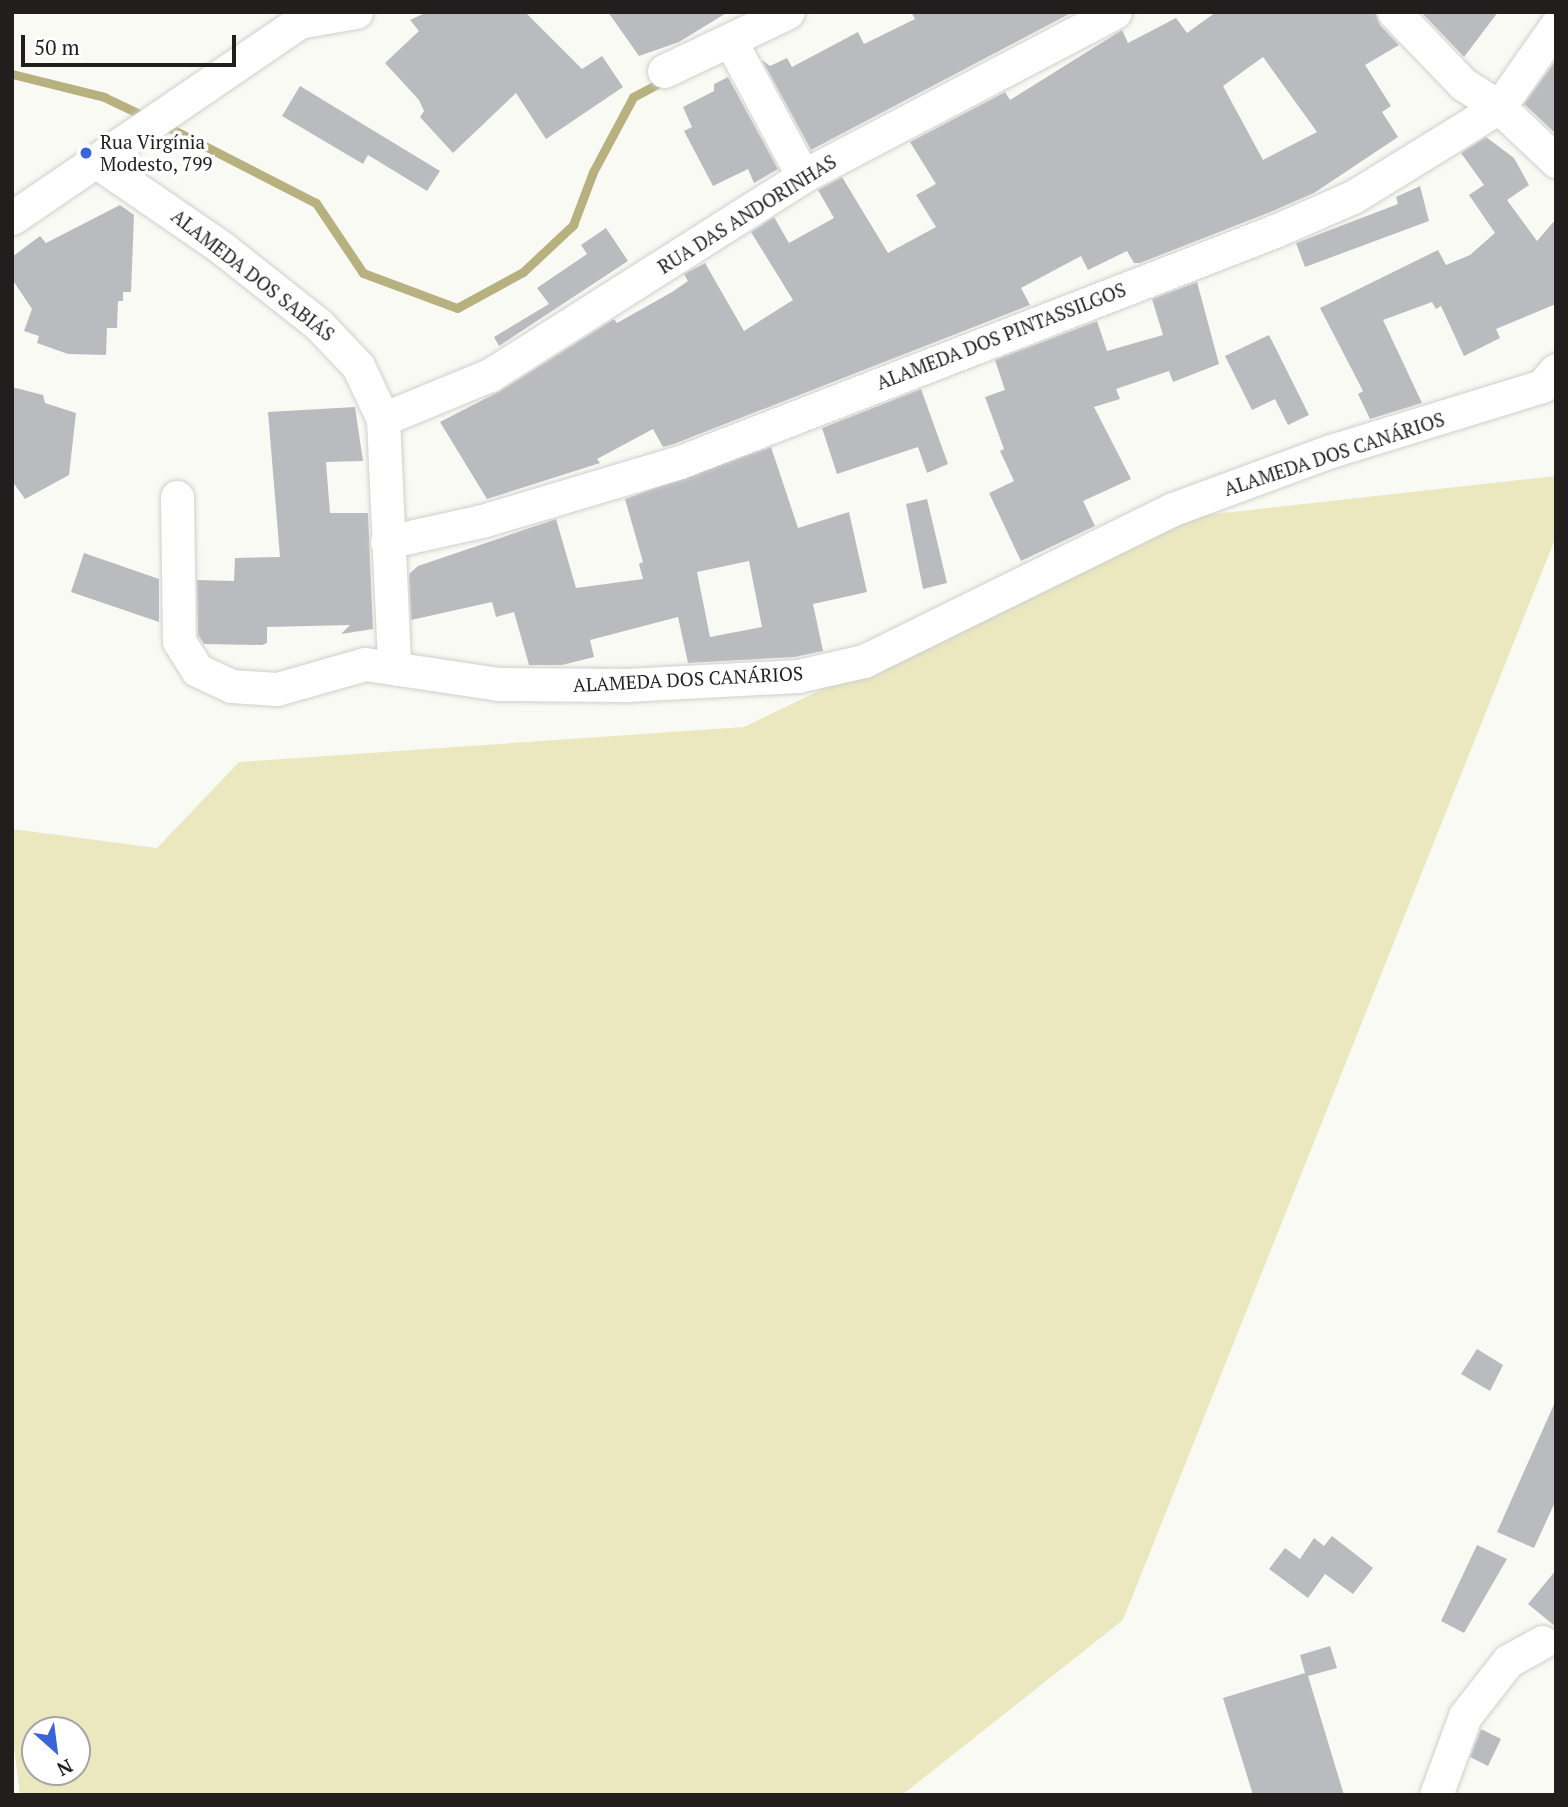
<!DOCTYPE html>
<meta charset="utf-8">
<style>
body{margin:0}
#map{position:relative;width:1568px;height:1807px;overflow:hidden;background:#fafaf5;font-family:"PT Serif",serif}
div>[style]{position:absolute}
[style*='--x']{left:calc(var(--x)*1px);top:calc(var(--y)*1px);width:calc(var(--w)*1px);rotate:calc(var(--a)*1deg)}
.green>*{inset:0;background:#ebe8c0}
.stream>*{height:9px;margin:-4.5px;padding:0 4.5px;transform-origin:4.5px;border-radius:4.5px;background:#b6b17f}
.building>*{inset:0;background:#babbbf}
.roads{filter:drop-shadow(0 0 2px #d0cfcb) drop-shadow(0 0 2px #d0cfcb)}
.street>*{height:33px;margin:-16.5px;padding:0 16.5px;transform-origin:16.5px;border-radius:16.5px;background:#fff}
.dots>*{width:19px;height:19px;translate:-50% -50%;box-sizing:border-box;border:4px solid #fff;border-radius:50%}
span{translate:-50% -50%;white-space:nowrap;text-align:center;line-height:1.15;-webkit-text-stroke:7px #fff;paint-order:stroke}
.poi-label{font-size:19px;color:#201f1e}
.left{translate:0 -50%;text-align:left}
.street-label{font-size:19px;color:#201f1e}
.frame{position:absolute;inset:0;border:14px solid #201f1e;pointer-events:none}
.north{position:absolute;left:21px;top:1716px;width:70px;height:70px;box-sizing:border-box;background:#fff;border:2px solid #a6a5a5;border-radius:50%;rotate:152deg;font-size:19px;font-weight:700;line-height:28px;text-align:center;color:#201f1e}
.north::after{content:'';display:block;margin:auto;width:24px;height:32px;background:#3a65d6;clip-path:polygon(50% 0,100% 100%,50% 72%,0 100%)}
.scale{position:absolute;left:21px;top:35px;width:215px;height:32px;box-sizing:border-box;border:4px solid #201f1e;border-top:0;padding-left:9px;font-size:21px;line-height:24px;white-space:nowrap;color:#201f1e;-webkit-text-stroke:5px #fff;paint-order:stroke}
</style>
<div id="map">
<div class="green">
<div style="clip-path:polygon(evenodd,1556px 476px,1556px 537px,1123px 1620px,902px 1795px,20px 1795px,12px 1731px,12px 829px,157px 848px,239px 762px,744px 727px,1178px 518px,1556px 476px,35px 1730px,77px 1730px,77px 1772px,35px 1772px,35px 1730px)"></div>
</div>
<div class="stream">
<div style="--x:12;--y:74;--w:95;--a:14"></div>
<div style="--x:104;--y:97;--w:47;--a:25.5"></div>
<div style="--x:162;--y:124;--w:173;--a:27.2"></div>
<div style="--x:316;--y:203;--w:84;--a:56.1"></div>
<div style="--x:363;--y:273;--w:100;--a:20.4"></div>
<div style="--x:457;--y:308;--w:75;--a:-28.6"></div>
<div style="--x:523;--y:272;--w:69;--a:-43.2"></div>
<div style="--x:573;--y:225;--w:57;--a:-69.3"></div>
<div style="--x:593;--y:172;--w:85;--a:-61.9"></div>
<div style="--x:633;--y:97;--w:36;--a:-28"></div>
</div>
<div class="building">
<div style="clip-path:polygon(427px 12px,525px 12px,582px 69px,602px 56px,623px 87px,546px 139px,516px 93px,453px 153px,420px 117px,424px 111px,419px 100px,385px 63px,419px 31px,410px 20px)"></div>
<div style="clip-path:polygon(608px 12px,728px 12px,679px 42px,639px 56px)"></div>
<div style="clip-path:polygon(911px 12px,1073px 12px,811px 150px,762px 60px,770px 66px,787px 58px,792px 67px,858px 32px,864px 44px,915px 19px)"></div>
<div style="clip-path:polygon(evenodd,1216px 12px,1375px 12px,1380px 25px,1399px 45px,1365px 65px,1391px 106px,1382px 112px,1398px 137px,1314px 193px,1268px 213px,1140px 263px,1134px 263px,1127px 251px,1088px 270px,1081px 256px,1021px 288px,1030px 305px,674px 444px,663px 447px,653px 429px,597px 459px,600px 463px,487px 499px,440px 422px,500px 391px,614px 319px,617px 323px,672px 292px,688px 281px,684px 274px,705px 263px,744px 331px,793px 300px,751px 232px,774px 217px,789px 243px,834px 218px,818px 190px,842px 177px,888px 253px,936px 227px,916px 195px,936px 184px,910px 142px,1005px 92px,1010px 100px,1122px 30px,1128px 43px,1176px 18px,1187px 33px,1216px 12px,1263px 57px,1317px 132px,1263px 160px,1223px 86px,1263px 57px)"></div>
<div style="clip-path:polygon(1421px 12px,1498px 12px,1464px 57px)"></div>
<div style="clip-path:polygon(1556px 60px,1556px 134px,1524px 104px)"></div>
<div style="clip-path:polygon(728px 77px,778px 169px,754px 183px,748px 169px,713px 186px,684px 131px,692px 127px,683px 107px,714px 91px,714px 84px)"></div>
<div style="clip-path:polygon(300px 86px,440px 171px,427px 191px,368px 155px,363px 164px,282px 116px)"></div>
<div style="clip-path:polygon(1486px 137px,1514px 158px,1529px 185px,1507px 200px,1537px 241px,1556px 219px,1556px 304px,1496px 329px,1500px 338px,1464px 356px,1441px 306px,1436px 309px,1432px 302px,1383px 320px,1422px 403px,1370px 419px,1358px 394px,1363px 391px,1320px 308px,1438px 250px,1446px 265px,1470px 255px,1495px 233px,1469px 195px,1484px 185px,1461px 153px)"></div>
<div style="clip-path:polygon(1420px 186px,1429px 221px,1305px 267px,1296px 243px,1398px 204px,1396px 197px)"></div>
<div style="clip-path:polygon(120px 205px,134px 215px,131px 292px,123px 292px,123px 301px,118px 301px,117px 328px,107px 328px,106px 355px,68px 354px,37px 343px,39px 336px,24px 331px,32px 309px,12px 279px,12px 257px,40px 236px,46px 243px)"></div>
<div style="clip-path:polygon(606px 228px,628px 261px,499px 346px,494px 337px,549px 304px,537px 288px,587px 254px,581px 245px)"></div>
<div style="clip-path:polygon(1197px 282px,1219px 364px,1173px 382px,1169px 371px,1116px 389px,1120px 399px,1094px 407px,1131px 479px,1083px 501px,1095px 526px,1021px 561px,989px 493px,1014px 481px,1000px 451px,1004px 449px,985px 397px,1005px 390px,995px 360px,1097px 321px,1107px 351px,1163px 335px,1152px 299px)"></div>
<div style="clip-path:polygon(1269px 335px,1309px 415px,1288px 425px,1275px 399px,1252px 410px,1225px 356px)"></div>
<div style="clip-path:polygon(12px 387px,43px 395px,45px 403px,76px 413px,69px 475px,25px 499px,12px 481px)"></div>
<div style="clip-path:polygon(921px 389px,948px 464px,927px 473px,918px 447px,837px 474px,822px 428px)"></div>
<div style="clip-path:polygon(355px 407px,363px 461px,326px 462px,330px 513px,368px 513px,373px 629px,341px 634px,350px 625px,267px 627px,267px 643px,262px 645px,204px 644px,198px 635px,197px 580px,234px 581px,235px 558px,280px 557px,268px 412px)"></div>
<div style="clip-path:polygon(evenodd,771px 447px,798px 528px,849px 512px,867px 592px,813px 604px,823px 651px,795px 657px,688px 663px,678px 617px,590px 640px,594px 657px,562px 665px,529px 665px,514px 612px,496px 617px,492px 602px,411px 620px,409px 574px,418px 566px,556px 519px,576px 588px,643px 579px,639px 564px,643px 562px,625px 499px,771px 447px,749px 561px,762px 627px,710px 637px,697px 572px,749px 561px)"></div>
<div style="clip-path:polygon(927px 499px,947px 583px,923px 589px,906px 504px)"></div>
<div style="clip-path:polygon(84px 553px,159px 579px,159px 622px,71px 592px)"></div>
<div style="clip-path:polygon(1477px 1349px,1503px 1365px,1490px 1391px,1461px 1374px)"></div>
<div style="clip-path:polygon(1556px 1400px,1556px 1500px,1534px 1548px,1497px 1532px)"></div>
<div style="clip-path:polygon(1332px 1536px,1373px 1568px,1353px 1594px,1325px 1574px,1308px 1598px,1269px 1569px,1285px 1548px,1300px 1559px,1314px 1538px,1324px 1546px)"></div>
<div style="clip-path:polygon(1477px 1545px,1507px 1559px,1464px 1633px,1441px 1621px)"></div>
<div style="clip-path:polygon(1556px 1570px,1556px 1627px,1528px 1604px)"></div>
<div style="clip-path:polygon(1330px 1646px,1337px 1668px,1308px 1676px,1344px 1795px,1253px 1795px,1223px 1698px,1305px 1673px,1300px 1655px)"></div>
<div style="clip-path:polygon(1481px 1729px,1501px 1739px,1488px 1766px,1470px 1757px)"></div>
</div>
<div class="roads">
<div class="street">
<div style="--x:1394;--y:12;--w:100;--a:46.2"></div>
<div style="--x:1463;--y:84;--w:43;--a:32.6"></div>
<div style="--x:1499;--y:107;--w:79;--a:43.5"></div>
<div style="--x:299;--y:22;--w:58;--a:-10"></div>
<div style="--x:730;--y:40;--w:154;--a:61.8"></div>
<div style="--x:664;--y:71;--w:137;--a:-25.4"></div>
<div style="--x:97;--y:162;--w:152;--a:34.5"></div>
<div style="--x:222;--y:248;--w:124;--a:38.4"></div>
<div style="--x:319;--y:325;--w:57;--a:46.4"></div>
<div style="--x:358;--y:366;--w:59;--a:64.7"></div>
<div style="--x:383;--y:419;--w:246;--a:87.4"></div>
<div style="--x:12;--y:218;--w:348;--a:-34.3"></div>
<div style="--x:299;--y:22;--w:13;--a:-51"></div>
<div style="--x:383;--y:419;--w:116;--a:-22.4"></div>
<div style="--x:490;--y:375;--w:371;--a:-32.4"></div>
<div style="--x:803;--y:176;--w:352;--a:-27.7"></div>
<div style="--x:177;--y:497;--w:144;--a:89.2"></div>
<div style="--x:179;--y:641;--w:34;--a:58"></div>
<div style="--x:197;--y:670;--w:38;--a:25"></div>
<div style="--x:231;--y:686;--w:46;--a:3.7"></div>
<div style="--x:277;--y:689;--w:91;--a:-15.9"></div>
<div style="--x:365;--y:664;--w:135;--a:8.5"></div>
<div style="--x:499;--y:684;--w:128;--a:0.4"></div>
<div style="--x:627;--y:685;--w:171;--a:-3"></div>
<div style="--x:798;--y:676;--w:68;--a:-12.8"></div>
<div style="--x:864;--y:661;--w:344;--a:-26.2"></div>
<div style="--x:1173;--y:509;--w:168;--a:-20.2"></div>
<div style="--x:1331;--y:451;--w:221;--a:-17.1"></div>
<div style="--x:1542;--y:386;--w:21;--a:-49"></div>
<div style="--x:387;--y:542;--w:97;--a:-12.5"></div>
<div style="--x:482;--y:521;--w:207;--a:-16.6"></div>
<div style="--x:680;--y:462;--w:638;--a:-21.22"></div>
<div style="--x:1275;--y:231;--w:85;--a:-23.6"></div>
<div style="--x:1353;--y:197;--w:172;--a:-31.7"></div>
<div style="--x:1499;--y:107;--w:99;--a:-54.9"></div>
<div style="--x:1436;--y:1795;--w:84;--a:-69.8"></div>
<div style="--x:1465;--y:1716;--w:70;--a:-52"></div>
<div style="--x:1508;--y:1661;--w:39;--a:-29"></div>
</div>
</div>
<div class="dots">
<div style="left:86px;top:153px;background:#3a65d6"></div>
</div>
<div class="poi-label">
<span class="left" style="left:100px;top:153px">Rua Virgínia<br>Modesto, 799</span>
</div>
<div class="street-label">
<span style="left:747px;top:214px;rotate:-32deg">RUA DAS ANDORINHAS</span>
<span style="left:253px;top:275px;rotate:38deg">ALAMEDA DOS SABIÁS</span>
<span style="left:1001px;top:336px;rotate:-21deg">ALAMEDA DOS PINTASSILGOS</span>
<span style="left:1334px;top:454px;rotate:-18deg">ALAMEDA DOS CANÁRIOS</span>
<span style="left:688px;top:679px;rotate:-3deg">ALAMEDA DOS CANÁRIOS</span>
</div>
<div class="frame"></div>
<div class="north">N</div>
<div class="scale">50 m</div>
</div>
